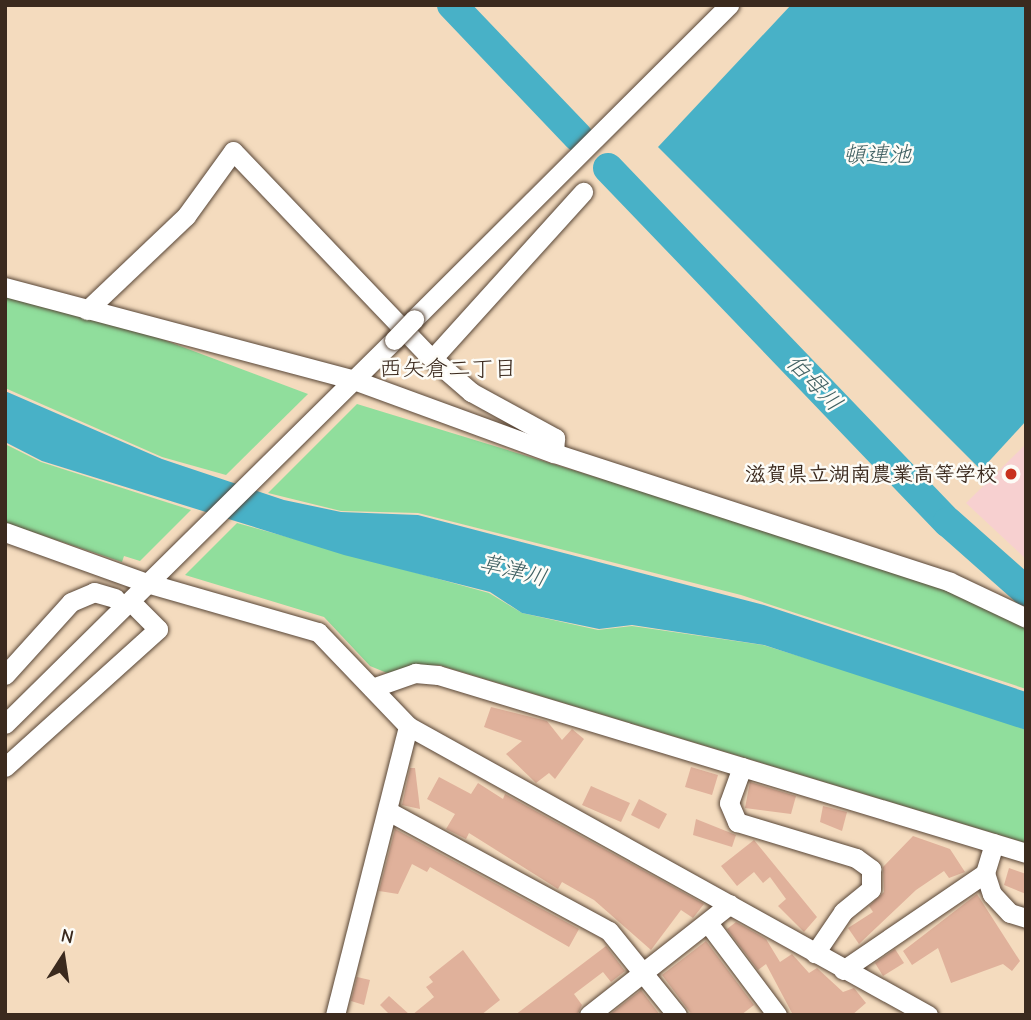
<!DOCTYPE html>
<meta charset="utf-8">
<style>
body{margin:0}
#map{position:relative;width:1031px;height:1020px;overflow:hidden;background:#f4dbbe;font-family:"Comic Neue","Klee One",sans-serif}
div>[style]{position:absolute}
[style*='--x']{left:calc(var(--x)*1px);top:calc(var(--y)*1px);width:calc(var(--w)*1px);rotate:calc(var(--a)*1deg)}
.built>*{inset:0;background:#f7d0d0}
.green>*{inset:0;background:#90de9c}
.water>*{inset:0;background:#48b1c7}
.river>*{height:30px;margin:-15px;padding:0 15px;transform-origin:15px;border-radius:15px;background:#48b1c7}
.building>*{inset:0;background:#e0b19b}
.roads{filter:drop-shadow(0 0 2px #574536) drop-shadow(0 0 2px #574536)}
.minor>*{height:19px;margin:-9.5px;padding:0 9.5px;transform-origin:9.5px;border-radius:9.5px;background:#fff}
.bridges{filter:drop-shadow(0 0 2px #574536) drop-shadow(0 0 2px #574536)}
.minor-bridge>*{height:19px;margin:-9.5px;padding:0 9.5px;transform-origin:9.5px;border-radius:9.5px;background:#fff}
.dots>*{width:19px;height:19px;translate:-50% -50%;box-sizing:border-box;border:4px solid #fdfcf7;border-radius:50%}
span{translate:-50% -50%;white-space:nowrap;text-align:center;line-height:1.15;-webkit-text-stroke:5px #fdfcf7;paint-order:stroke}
.poi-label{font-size:21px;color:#3b2a1e;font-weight:700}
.right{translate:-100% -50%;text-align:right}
.water-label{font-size:23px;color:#406062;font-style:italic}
.neighbourhood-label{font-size:23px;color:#3b2a1e}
.frame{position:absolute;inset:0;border:7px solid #3b2a1e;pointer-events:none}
.north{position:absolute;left:28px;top:922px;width:70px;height:70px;-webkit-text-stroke:5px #fdfcf7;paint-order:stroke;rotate:12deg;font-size:19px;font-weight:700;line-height:28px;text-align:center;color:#3b2a1e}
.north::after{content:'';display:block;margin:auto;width:24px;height:32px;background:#3b2a1e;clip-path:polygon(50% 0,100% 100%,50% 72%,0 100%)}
</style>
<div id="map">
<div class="built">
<div style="clip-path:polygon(1026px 444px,1026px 559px,966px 503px)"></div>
</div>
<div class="green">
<div style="clip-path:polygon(5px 295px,148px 334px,308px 394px,226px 475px,162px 457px,5px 388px)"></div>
<div style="clip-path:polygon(357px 404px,948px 585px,1026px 622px,1026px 689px,741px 595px,418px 513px,341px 511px,268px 493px)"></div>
<div style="clip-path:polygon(5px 444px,41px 462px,191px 510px,140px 561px,124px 556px,122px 562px,21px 528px,5px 523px)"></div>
<div style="clip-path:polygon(237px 523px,489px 593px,522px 613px,598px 630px,632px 626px,763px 645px,984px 713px,1026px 730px,1026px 843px,439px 665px,387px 673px,370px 666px,324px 617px,185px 575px)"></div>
</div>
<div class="water">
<div style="clip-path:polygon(791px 5px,1026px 5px,1026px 421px,981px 470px,658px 147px)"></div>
<div style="clip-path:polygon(5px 391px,162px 459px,284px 500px,341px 512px,418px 515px,764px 605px,901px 650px,1026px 692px,1026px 730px,764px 645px,632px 625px,599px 629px,522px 613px,490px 592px,344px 555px,42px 461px,5px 442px)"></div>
</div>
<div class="river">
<div style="--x:452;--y:5;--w:182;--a:46.3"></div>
<div style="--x:608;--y:168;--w:491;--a:46.2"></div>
<div style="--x:948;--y:522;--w:104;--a:41.5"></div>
</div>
<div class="building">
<div style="clip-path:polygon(491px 707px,547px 721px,562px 740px,572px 729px,584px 739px,555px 779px,549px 773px,536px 783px,506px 754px,522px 741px,484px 727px)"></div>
<div style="clip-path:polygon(691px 767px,718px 775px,712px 795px,685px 787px)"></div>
<div style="clip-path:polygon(410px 768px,415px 768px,420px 809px,402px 805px)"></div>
<div style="clip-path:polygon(439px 777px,471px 794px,478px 783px,503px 799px,505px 794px,704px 904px,693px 918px,681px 910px,651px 950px,594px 900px,562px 882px,558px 889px,469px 833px,466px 839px,446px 829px,455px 814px,427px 799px)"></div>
<div style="clip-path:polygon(750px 782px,796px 796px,791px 814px,745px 808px)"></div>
<div style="clip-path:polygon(591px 786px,630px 803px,621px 822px,582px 805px)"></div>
<div style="clip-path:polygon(639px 799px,667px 814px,659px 829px,631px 815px)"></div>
<div style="clip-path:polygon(823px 806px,847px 812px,842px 831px,820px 822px)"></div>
<div style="clip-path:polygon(696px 819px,736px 835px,732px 847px,693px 835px)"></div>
<div style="clip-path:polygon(395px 829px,579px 929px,569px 947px,430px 867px,427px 872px,412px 864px,398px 894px,379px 891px)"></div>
<div style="clip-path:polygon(913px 836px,950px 849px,965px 872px,949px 878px,944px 871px,916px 890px,859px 944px,848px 928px,873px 912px,869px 906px,884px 892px,883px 867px)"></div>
<div style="clip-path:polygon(754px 840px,817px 917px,804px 932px,778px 906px,786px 899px,770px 877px,763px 883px,754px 872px,737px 886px,721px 866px)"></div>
<div style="clip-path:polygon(1009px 868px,1026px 874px,1026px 894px,1004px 885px)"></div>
<div style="clip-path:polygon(977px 894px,1020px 961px,1012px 971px,1003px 964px,951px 983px,938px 948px,912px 965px,903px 951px)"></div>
<div style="clip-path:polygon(736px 922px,766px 939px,780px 962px,792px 954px,809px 973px,817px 968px,843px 992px,854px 988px,866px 1003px,852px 1015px,793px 1015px,766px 964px,758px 970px,727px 929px)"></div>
<div style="clip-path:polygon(706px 941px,754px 1005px,741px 1015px,692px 1015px,662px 975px)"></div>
<div style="clip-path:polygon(606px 946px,625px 971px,611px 982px,603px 972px,574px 994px,582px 1005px,577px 1015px,515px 1015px)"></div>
<div style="clip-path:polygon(895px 949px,904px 963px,883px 976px,875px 963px)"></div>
<div style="clip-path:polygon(463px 950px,500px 1000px,481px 1015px,412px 1015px,434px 997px,426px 987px,433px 982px,429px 977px)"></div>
<div style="clip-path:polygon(357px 977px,370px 980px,364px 1005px,351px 1001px)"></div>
<div style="clip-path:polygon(641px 990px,660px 1015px,609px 1015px)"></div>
<div style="clip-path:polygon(389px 996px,410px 1015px,390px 1015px,380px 1005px)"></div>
</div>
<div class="roads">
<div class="minor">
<div style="--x:5;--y:287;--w:361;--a:14.9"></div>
<div style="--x:354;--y:380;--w:213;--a:20.1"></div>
<div style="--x:554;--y:453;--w:416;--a:18"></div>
<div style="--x:950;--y:582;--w:84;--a:25.3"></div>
<div style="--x:87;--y:310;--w:137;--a:-43.5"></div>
<div style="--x:186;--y:216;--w:80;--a:-54.1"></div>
<div style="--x:233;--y:151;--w:279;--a:46.3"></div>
<div style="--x:426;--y:353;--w:60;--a:40.9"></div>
<div style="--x:471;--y:392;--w:96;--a:28.7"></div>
<div style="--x:555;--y:438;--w:15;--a:94"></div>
<div style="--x:414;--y:319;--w:445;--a:-44.9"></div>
<div style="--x:433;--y:358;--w:224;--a:-47.9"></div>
<div style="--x:5;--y:532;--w:151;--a:19.8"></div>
<div style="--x:147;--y:583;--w:178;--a:16"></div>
<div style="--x:318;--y:632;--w:130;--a:46.2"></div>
<div style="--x:408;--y:726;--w:595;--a:29.06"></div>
<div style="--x:5;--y:675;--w:98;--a:-47.9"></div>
<div style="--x:71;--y:602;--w:25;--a:-23"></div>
<div style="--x:94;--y:592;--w:22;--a:16"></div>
<div style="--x:372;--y:688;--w:46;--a:-19.2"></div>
<div style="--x:415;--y:673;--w:23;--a:5"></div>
<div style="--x:438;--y:675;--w:614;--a:16.84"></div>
<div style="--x:5;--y:724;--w:547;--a:-44.63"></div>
<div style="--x:5;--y:767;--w:206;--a:-42"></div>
<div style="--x:158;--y:629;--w:30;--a:-135"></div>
<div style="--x:742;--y:767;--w:38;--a:110"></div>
<div style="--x:729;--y:803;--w:21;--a:67"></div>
<div style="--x:737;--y:822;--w:124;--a:16.8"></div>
<div style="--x:856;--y:858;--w:19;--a:36"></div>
<div style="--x:871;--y:869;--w:20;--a:90"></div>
<div style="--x:871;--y:889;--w:36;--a:141"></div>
<div style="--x:843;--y:912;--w:50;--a:124.3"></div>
<div style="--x:388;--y:811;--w:251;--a:28.5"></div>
<div style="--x:609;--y:931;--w:108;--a:51"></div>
<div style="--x:985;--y:873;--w:22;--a:72"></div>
<div style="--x:992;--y:894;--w:26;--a:47"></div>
<div style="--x:1010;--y:913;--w:17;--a:17"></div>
<div style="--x:708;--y:923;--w:115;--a:53.1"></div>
<div style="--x:843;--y:970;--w:172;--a:-34.3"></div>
<div style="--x:985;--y:873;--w:31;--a:-73"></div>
<div style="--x:335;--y:1015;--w:298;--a:-75.8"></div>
<div style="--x:589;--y:1015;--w:179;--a:-38.2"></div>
</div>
</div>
<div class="bridges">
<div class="minor-bridge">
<div style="--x:394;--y:340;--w:29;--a:-46"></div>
</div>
</div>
<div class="dots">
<div style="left:1011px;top:474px;background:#c8321e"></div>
</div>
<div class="poi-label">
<span class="right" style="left:997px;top:474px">滋賀県立湖南農業高等学校</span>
</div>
<div class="water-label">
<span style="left:877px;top:155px">頓連池</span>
<span style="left:814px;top:383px;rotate:46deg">伯母川</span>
<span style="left:513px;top:571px;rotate:14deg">草津川</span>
</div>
<div class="neighbourhood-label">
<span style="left:448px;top:369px">西矢倉二丁目</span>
</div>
<div class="frame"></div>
<div class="north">N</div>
</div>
